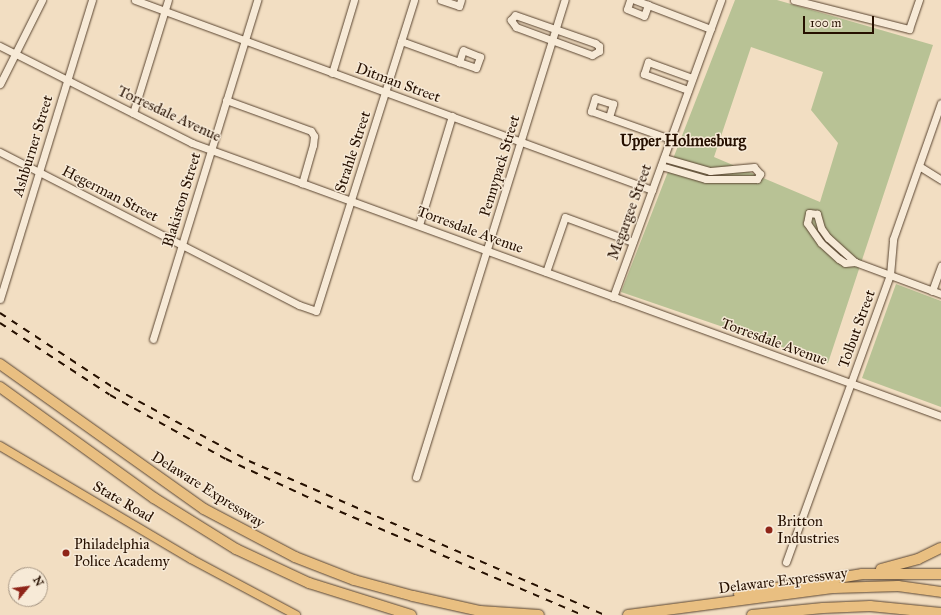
<!DOCTYPE html>
<style>
body{margin:0}
#map{position:relative;width:941px;height:615px;overflow:hidden;background:#f2dec2;font-family:"IM FELL Great Primer",serif}
div>[style]{position:absolute}
[style*='--x']{left:calc(var(--x)*1px);top:calc(var(--y)*1px);width:calc(var(--w)*1px);rotate:calc(var(--a)*1deg)}
.green>*{inset:0;background:#b8c295}
.roads{filter:drop-shadow(0 0 1px #594430) drop-shadow(0 0 1px #594430)}
.minor>*{height:7px;margin:-3.5px;padding:0 3.5px;transform-origin:3.5px;border-radius:3.5px;background:#f7ead7}
.major>*{height:8px;margin:-4px;padding:0 4px;transform-origin:4px;border-radius:4px;background:#e9bf81}
.highway>*{height:10px;margin:-5px;padding:0 5px;transform-origin:5px;border-radius:5px;background:#e9bf81}
.rail>*{height:1.5px;margin-top:-0.75px;transform-origin:0;background:repeating-linear-gradient(90deg,#261000 0 7px,transparent 0 14px)}
.dots>*{width:11px;height:11px;translate:-50% -50%;box-sizing:border-box;border:2px solid #f7ead7;border-radius:50%}
span{translate:-50% -50%;white-space:nowrap;text-align:center;line-height:1.15;-webkit-text-stroke:3px #f7ead7;paint-order:stroke}
.street-label{font-size:15px;color:#261000}
.poi-label{font-size:15px;color:#261000}
.left{translate:0 -50%;text-align:left}
.neighbourhood-label{font-size:16px;color:#261000;font-weight:700}
.north{position:absolute;left:8px;top:567px;width:40px;height:40px;box-sizing:border-box;background:#f7ead7;border:1px solid #a39381;border-radius:50%;rotate:61deg;font-size:11px;font-weight:700;line-height:16px;text-align:center;color:#261000}
.north::after{content:'';display:block;margin:auto;width:14px;height:18px;background:#8f2418;clip-path:polygon(50% 0,100% 100%,50% 72%,0 100%)}
.scale{position:absolute;left:803px;top:16px;width:71px;height:18px;box-sizing:border-box;border:2px solid #261000;border-top:0;padding-left:5px;font-size:12px;line-height:14px;white-space:nowrap;color:#261000;-webkit-text-stroke:3px #f7ead7;paint-order:stroke}
</style>
<div id="map">
<div class="green">
<div style="clip-path:polygon(evenodd,735px 0,777px 0,933px 45px,828px 363px,621px 292px,735px 0,751px 47px,823px 72px,811px 110px,838px 143px,820px 202px,714px 157px,751px 47px)"></div>
<div style="clip-path:polygon(896px 284px,941px 301px,941px 407px,862px 378px)"></div>
</div>
<div class="roads">
<div class="minor">
<div style="--x:135;--y:0;--w:551;--a:20.18"></div>
<div style="--x:441;--y:0;--w:19;--a:18"></div>
<div style="--x:459;--y:6;--w:6;--a:-72"></div>
<div style="--x:630;--y:0;--w:9;--a:108"></div>
<div style="--x:627;--y:9;--w:18;--a:22"></div>
<div style="--x:644;--y:16;--w:12;--a:-70"></div>
<div style="--x:635;--y:0;--w:81;--a:20.9"></div>
<div style="--x:794;--y:0;--w:119;--a:14.2"></div>
<div style="--x:909;--y:29;--w:31;--a:-71"></div>
<div style="--x:515;--y:15;--w:85;--a:19.3"></div>
<div style="--x:595;--y:43;--w:5;--a:37"></div>
<div style="--x:599;--y:46;--w:5;--a:90"></div>
<div style="--x:599;--y:51;--w:8;--a:150"></div>
<div style="--x:592;--y:55;--w:81;--a:-159.8"></div>
<div style="--x:516;--y:27;--w:9;--a:-126"></div>
<div style="--x:511;--y:20;--w:6;--a:-51"></div>
<div style="--x:401;--y:41;--w:62;--a:19.9"></div>
<div style="--x:459;--y:62;--w:18;--a:19"></div>
<div style="--x:476;--y:68;--w:12;--a:-70"></div>
<div style="--x:480;--y:57;--w:18;--a:-158"></div>
<div style="--x:463;--y:50;--w:13;--a:108"></div>
<div style="--x:0;--y:46;--w:215;--a:26.8"></div>
<div style="--x:192;--y:143;--w:797;--a:20.03"></div>
<div style="--x:332;--y:73;--w:76;--a:-73.2"></div>
<div style="--x:0;--y:84;--w:94;--a:-63.4"></div>
<div style="--x:688;--y:90;--w:47;--a:-160"></div>
<div style="--x:644;--y:74;--w:13;--a:-72"></div>
<div style="--x:648;--y:62;--w:47;--a:20"></div>
<div style="--x:226;--y:100;--w:90;--a:20"></div>
<div style="--x:311;--y:131;--w:6;--a:59"></div>
<div style="--x:314;--y:136;--w:9;--a:96"></div>
<div style="--x:313;--y:145;--w:40;--a:106"></div>
<div style="--x:133;--y:113;--w:118;--a:-72.8"></div>
<div style="--x:609;--y:117;--w:14;--a:-73"></div>
<div style="--x:613;--y:104;--w:19;--a:-162"></div>
<div style="--x:595;--y:98;--w:14;--a:107"></div>
<div style="--x:591;--y:111;--w:84;--a:19.5"></div>
<div style="--x:0;--y:152;--w:336;--a:27.1"></div>
<div style="--x:299;--y:305;--w:18;--a:19"></div>
<div style="--x:316;--y:311;--w:326;--a:-72.5"></div>
<div style="--x:661;--y:166;--w:47;--a:16.1"></div>
<div style="--x:706;--y:179;--w:51;--a:0"></div>
<div style="--x:757;--y:179;--w:6;--a:-59"></div>
<div style="--x:760;--y:174;--w:9;--a:-131"></div>
<div style="--x:754;--y:167;--w:44;--a:174.8"></div>
<div style="--x:710;--y:171;--w:48;--a:-164.2"></div>
<div style="--x:919;--y:166;--w:26;--a:32"></div>
<div style="--x:419;--y:225;--w:114;--a:-73.2"></div>
<div style="--x:855;--y:262;--w:36;--a:-138"></div>
<div style="--x:828;--y:238;--w:12;--a:-125"></div>
<div style="--x:821;--y:228;--w:15;--a:-106"></div>
<div style="--x:817;--y:214;--w:8;--a:-173"></div>
<div style="--x:809;--y:213;--w:10;--a:101"></div>
<div style="--x:807;--y:223;--w:24;--a:55"></div>
<div style="--x:821;--y:243;--w:24;--a:42"></div>
<div style="--x:839;--y:259;--w:7;--a:34"></div>
<div style="--x:845;--y:263;--w:10;--a:-6"></div>
<div style="--x:855;--y:262;--w:92;--a:20.4"></div>
<div style="--x:546;--y:272;--w:58;--a:-70.9"></div>
<div style="--x:565;--y:217;--w:72;--a:20.2"></div>
<div style="--x:932;--y:291;--w:27;--a:-70"></div>
<div style="--x:613;--y:297;--w:316;--a:-70"></div>
<div style="--x:0;--y:299;--w:313;--a:-72.9"></div>
<div style="--x:153;--y:339;--w:355;--a:-72.9"></div>
<div style="--x:416;--y:477;--w:500;--a:-72.7"></div>
<div style="--x:786;--y:562;--w:305;--a:-70.1"></div>
<div style="--x:890;--y:275;--w:36;--a:-85"></div>
<div style="--x:893;--y:239;--w:144;--a:-70.6"></div>
</div>
<div class="major">
<div style="--x:0;--y:446;--w:222;--a:30.6"></div>
<div style="--x:191;--y:559;--w:119;--a:28.1"></div>
</div>
<div class="highway">
<div style="--x:0;--y:364;--w:250;--a:35.4"></div>
<div style="--x:204;--y:509;--w:103;--a:27.8"></div>
<div style="--x:295;--y:557;--w:63;--a:21.3"></div>
<div style="--x:354;--y:580;--w:61;--a:15.2"></div>
<div style="--x:413;--y:596;--w:69;--a:12.6"></div>
<div style="--x:480;--y:611;--w:59;--a:3.9"></div>
<div style="--x:0;--y:387;--w:190;--a:35.8"></div>
<div style="--x:154;--y:498;--w:97;--a:31.9"></div>
<div style="--x:236;--y:549;--w:81;--a:25"></div>
<div style="--x:309;--y:583;--w:107;--a:17.4"></div>
<div style="--x:881;--y:569;--w:38;--a:-15"></div>
<div style="--x:918;--y:559;--w:25;--a:-26"></div>
<div style="--x:739;--y:594;--w:125;--a:-9.2"></div>
<div style="--x:862;--y:574;--w:79;--a:0"></div>
<div style="--x:628;--y:615;--w:208;--a:-7.5"></div>
<div style="--x:834;--y:588;--w:64;--a:-1.8"></div>
<div style="--x:898;--y:586;--w:43;--a:7.9"></div>
<div style="--x:752;--y:615;--w:71;--a:-5.6"></div>
<div style="--x:823;--y:608;--w:47;--a:-2.4"></div>
<div style="--x:870;--y:606;--w:71;--a:5.6"></div>
</div>
</div>
<div class="rail">
<div style="--x:0;--y:313;--w:136;--a:33.3"></div>
<div style="--x:114;--y:388;--w:153;--a:28.4"></div>
<div style="--x:249;--y:461;--w:388;--a:23.4"></div>
<div style="--x:0;--y:323;--w:131;--a:33.2"></div>
<div style="--x:110;--y:395;--w:132;--a:28.9"></div>
<div style="--x:226;--y:459;--w:111;--a:25"></div>
<div style="--x:327;--y:506;--w:278;--a:23.1"></div>
</div>
<div class="dots">
<div style="left:769px;top:530px;background:#8f2418"></div>
<div style="left:66px;top:553px;background:#8f2418"></div>
</div>
<div class="street-label">
<span style="left:398px;top:83px;rotate:20deg">Ditman Street</span>
<span style="left:169px;top:114px;rotate:25deg">Torresdale Avenue</span>
<span style="left:33px;top:146px;rotate:-73deg">Ashburner Street</span>
<span style="left:353px;top:152px;rotate:-72deg">Strahle Street</span>
<span style="left:500px;top:166px;rotate:-73deg">Pennypack Street</span>
<span style="left:110px;top:194px;rotate:27deg">Hegerman Street</span>
<span style="left:182px;top:200px;rotate:-73deg">Blakiston Street</span>
<span style="left:630px;top:212px;rotate:-70deg">Megargee Street</span>
<span style="left:470px;top:230px;rotate:20deg">Torresdale Avenue</span>
<span style="left:857px;top:329px;rotate:-70deg">Tolbut Street</span>
<span style="left:774px;top:342px;rotate:20deg">Torresdale Avenue</span>
<span style="left:208px;top:490px;rotate:32deg">Delaware Expressway</span>
<span style="left:123px;top:502px;rotate:30deg">State Road</span>
<span style="left:783px;top:581px;rotate:-7deg">Delaware Expressway</span>
</div>
<div class="poi-label">
<span class="left" style="left:777px;top:530px">Britton<br>Industries</span>
<span class="left" style="left:74px;top:553px">Philadelphia<br>Police Academy</span>
</div>
<div class="neighbourhood-label">
<span style="left:683px;top:141px">Upper Holmesburg</span>
</div>
<div class="north">N</div>
<div class="scale">100 m</div>
</div>
